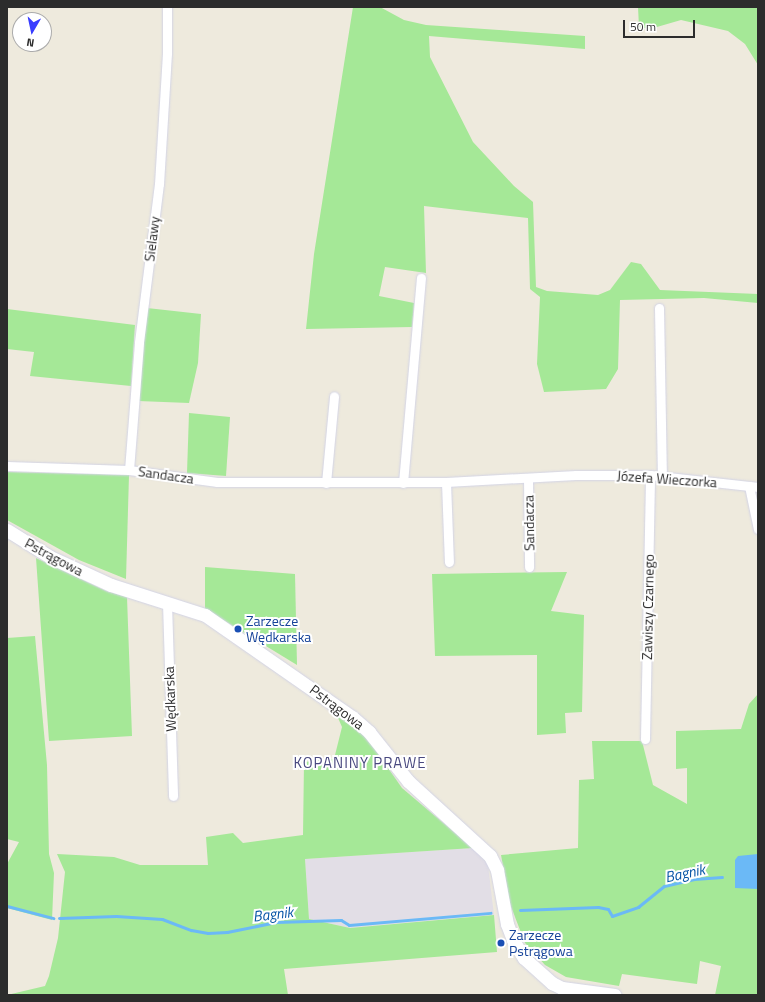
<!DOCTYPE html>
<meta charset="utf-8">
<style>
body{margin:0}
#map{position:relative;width:765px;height:1002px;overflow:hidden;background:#eeeadd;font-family:"Titillium Web",sans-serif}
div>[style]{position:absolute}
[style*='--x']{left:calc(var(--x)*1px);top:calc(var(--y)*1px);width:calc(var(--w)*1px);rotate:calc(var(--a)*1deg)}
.industrial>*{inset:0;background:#e2dee6}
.green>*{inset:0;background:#a5e897}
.water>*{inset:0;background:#6bb9f6}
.stream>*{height:3px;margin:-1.5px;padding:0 1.5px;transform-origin:1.5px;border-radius:1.5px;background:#6bb9f6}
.roads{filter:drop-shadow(0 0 1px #d2d3e5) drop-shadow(0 0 1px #d2d3e5)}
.street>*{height:9px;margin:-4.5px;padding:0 4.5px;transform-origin:4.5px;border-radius:4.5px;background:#fff}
.secondary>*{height:13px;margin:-6.5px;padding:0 6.5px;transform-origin:6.5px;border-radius:6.5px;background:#fff}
.dots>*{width:11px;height:11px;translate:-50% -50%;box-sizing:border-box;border:2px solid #fff;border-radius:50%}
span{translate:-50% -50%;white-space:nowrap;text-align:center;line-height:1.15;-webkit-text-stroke:4px #fff;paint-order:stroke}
.street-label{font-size:14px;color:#2c2c2c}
.transit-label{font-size:14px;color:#164399}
.left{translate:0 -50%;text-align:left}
.neighbourhood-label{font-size:15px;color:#49497f;letter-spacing:1px}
.water-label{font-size:15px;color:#0654a6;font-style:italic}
.frame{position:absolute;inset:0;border:8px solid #2c2c2c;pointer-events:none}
.north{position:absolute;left:12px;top:12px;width:40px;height:40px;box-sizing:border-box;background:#fff;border:1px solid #ababab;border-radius:50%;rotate:189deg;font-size:11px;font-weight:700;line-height:16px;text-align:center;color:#2c2c2c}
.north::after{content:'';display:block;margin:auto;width:14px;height:18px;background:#393dff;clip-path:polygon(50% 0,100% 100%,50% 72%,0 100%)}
.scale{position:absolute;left:623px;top:20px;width:72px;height:18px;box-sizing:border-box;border:2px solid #2c2c2c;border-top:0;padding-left:5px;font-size:12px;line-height:14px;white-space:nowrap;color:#2c2c2c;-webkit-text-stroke:3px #fff;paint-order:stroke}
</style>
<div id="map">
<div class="industrial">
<div style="clip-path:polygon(473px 848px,488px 865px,494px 915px,350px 928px,309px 919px,305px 859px)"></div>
</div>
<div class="green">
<div style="clip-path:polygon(353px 7px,380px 7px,404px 20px,426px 25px,585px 36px,585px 49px,429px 36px,430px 57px,473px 142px,514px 186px,533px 202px,536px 287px,547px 291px,598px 295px,610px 290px,631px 262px,641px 264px,660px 290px,758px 294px,758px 303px,704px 298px,620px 300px,618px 369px,606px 389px,544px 392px,537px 364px,540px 297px,530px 289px,528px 218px,424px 206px,426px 273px,385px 267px,379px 296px,414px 303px,412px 327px,306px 329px,314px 254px)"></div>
<div style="clip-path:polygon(638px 7px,758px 7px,758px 65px,745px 44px,728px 31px,681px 20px,650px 29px,639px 27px)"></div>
<div style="clip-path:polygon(147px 308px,201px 314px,198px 363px,189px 403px,138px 401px)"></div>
<div style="clip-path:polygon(7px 309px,135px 325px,131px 386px,30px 376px,34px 352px,7px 349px)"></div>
<div style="clip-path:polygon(189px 413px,230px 417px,226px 476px,187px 473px)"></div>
<div style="clip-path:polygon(7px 472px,129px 475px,126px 579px,79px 560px,7px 520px)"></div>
<div style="clip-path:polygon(36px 558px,106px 591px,127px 597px,132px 736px,49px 741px)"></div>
<div style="clip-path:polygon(205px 567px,295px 574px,297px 665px,205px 609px)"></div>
<div style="clip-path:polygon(567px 572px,551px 611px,584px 615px,582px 712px,565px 713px,566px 733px,537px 735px,537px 655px,435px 656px,432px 574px)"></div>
<div style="clip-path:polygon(35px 636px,47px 765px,49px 854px,54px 873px,52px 920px,7px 908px,7px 864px,19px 842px,7px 839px,7px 638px)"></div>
<div style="clip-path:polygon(758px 694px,758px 995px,715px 995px,721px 966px,700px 961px,697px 984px,622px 974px,619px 986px,566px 977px,545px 965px,525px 943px,510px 904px,501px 855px,578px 848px,579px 780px,594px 779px,592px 741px,642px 741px,653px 785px,687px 804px,687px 768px,676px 769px,676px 731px,741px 729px,749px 704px)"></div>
<div style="clip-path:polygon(335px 711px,368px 739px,402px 788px,473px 848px,305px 859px,309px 919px,350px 928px,494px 915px,497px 952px,284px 969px,288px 995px,7px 995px,45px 986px,49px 976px,58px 938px,65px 872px,57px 854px,114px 857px,140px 865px,208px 865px,206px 837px,233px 833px,243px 843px,303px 835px,304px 762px,334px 759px,342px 727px)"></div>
</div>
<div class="water">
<div style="clip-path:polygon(758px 854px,758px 889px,735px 888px,735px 860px,738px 856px)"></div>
</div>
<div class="stream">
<div style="--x:7;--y:906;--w:48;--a:14.6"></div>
<div style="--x:520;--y:910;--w:78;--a:-2.2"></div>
<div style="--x:598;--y:907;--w:10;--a:11"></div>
<div style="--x:608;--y:909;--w:8;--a:60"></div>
<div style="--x:612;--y:916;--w:28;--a:-19"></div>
<div style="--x:638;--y:907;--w:33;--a:-39"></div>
<div style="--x:664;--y:886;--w:31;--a:-13"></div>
<div style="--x:694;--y:879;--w:28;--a:-4"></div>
<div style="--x:59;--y:918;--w:57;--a:-2"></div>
<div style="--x:116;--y:916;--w:46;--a:3.7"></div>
<div style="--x:162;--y:919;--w:31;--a:21"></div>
<div style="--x:191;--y:930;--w:17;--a:10"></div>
<div style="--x:208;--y:933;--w:19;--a:-3"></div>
<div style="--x:227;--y:932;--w:50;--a:-11.5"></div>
<div style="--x:276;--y:922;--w:65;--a:-1.8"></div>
<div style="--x:341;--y:920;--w:9;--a:32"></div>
<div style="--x:349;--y:925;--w:142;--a:-4.9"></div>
</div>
<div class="roads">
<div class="street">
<div style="--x:659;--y:308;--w:169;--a:89"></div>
<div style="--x:7;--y:466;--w:122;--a:1.9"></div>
<div style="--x:129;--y:470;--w:89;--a:7.8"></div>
<div style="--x:217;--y:482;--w:229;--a:0"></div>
<div style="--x:446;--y:482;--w:130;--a:-3.1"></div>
<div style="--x:576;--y:475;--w:74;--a:0"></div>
<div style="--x:650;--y:475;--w:109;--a:6.3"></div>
<div style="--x:129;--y:470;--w:128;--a:-85.5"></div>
<div style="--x:139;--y:342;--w:159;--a:-82.8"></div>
<div style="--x:159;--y:184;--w:131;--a:-86.5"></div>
<div style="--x:167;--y:53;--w:46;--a:-90"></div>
<div style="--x:528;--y:479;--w:88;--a:89.3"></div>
<div style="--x:446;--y:482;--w:80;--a:87.9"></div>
<div style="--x:326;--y:483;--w:87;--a:-84.7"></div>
<div style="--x:403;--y:483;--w:206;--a:-85"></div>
<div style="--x:749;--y:486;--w:44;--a:78.2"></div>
<div style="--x:167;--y:603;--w:193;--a:88.2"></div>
<div style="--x:645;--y:739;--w:264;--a:-88.9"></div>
</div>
<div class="secondary">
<div style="--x:7;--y:530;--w:51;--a:32.1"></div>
<div style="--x:50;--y:557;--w:67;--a:24.7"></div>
<div style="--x:111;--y:585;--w:99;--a:17.7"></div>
<div style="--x:205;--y:615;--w:179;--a:34.8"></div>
<div style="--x:352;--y:717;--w:23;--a:41"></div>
<div style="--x:369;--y:732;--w:63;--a:51.5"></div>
<div style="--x:408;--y:781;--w:111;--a:42.4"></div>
<div style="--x:490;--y:856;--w:16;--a:63"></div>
<div style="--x:497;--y:870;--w:55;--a:79.5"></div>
<div style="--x:507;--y:924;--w:17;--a:69"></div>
<div style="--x:513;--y:940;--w:21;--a:59"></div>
<div style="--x:524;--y:958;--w:38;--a:42"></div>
<div style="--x:552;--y:983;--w:11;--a:27"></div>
<div style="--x:562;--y:988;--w:53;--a:7.5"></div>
</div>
</div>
<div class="dots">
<div style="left:238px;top:629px;background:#1a4fb4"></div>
<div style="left:501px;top:943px;background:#1a4fb4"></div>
</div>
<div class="street-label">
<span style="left:152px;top:239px;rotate:-83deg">Sielawy</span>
<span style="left:166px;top:475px;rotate:8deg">Sandacza</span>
<span style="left:667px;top:479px;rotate:4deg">Józefa Wieczorka</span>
<span style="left:529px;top:523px;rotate:-91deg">Sandacza</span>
<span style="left:54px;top:557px;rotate:28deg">Pstrągowa</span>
<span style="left:648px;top:607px;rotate:-89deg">Zawiszy Czarnego</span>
<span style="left:170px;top:699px;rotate:-92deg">Wędkarska</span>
<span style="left:337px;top:707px;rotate:37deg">Pstrągowa</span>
</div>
<div class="transit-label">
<span class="left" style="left:246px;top:629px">Zarzecze<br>Wędkarska</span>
<span class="left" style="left:509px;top:943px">Zarzecze<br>Pstrągowa</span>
</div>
<div class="neighbourhood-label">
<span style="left:360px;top:763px">KOPANINY PRAWE</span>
</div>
<div class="water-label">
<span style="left:685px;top:873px;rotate:-12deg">Bagnik</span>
<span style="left:273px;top:914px;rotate:-7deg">Bagnik</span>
</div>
<div class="frame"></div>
<div class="north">N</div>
<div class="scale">50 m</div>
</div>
